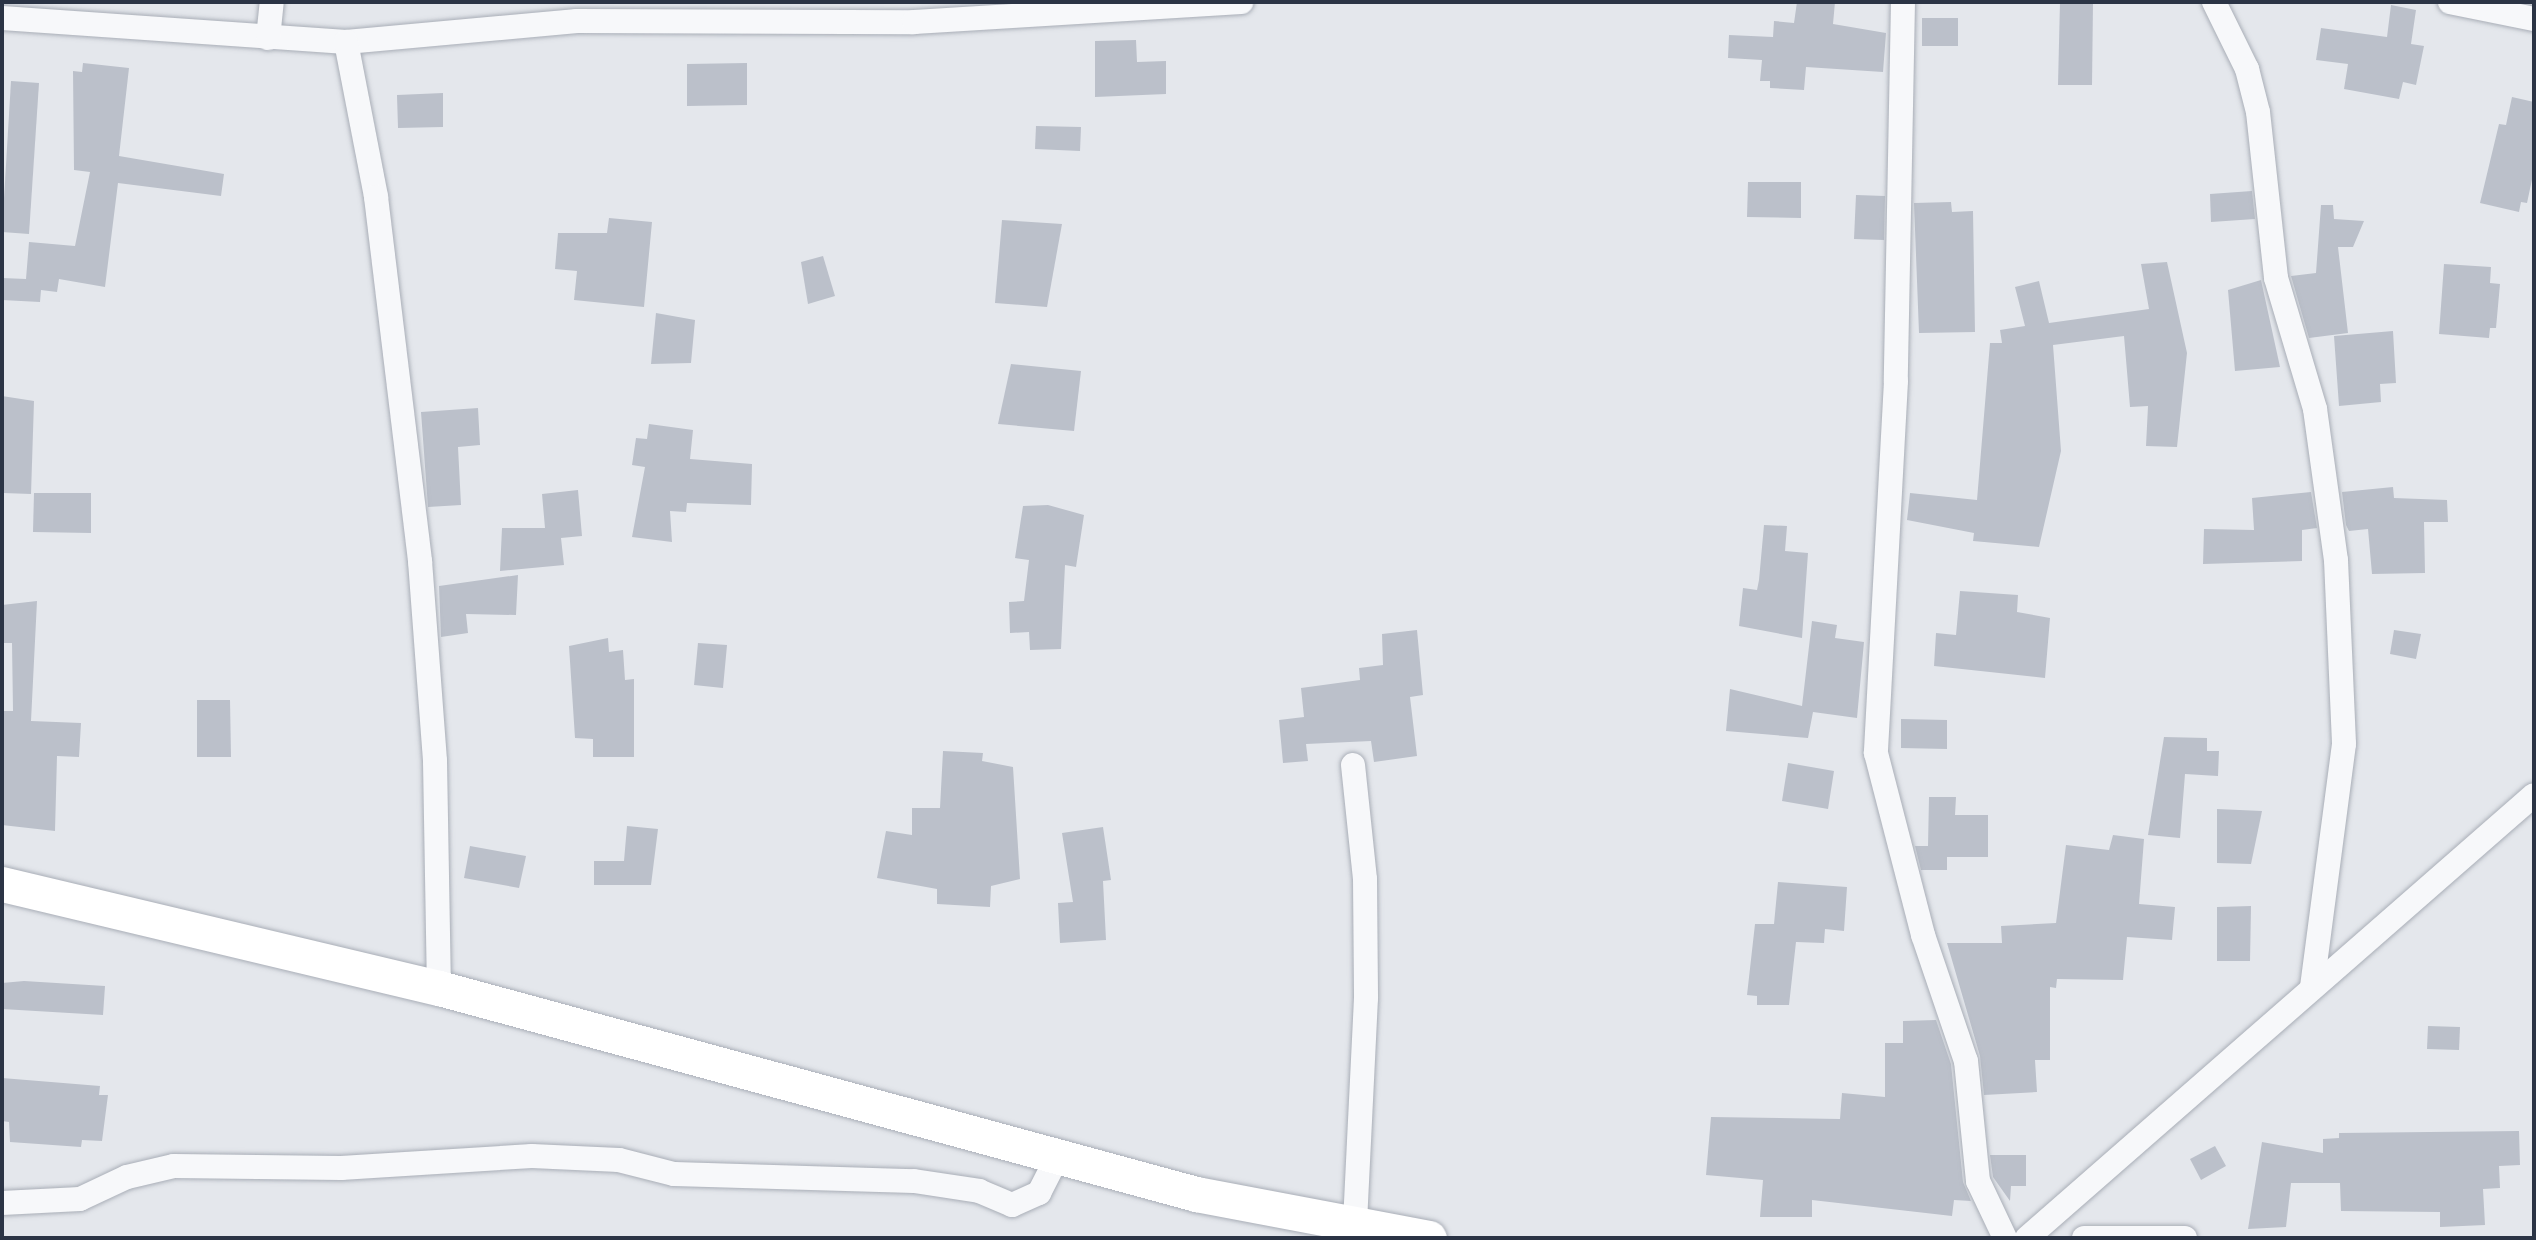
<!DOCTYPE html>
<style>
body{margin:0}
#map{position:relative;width:2536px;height:1240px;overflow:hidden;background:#e4e7ec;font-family:"Roboto Condensed",sans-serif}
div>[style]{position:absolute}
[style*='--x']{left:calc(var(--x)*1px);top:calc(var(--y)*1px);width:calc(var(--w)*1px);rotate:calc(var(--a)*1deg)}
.building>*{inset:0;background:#bbc0ca}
.roads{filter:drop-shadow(0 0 2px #a9aeb7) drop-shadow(0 0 2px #a9aeb7)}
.minor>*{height:24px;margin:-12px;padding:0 12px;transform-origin:12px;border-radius:12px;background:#f7f8fa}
.secondary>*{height:35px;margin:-17.5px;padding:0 17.5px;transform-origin:17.5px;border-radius:17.5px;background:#fff}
span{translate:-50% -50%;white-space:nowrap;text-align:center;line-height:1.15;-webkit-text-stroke:7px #f4f6f9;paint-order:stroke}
.frame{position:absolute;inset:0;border:4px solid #2b3445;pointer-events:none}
</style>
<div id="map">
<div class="building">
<div style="clip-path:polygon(1797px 2px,1835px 2px,1833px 24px,1886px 33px,1883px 72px,1806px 67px,1804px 90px,1770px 88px,1770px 81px,1760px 81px,1762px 60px,1728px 58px,1729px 35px,1773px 37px,1774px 21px,1794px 23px)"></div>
<div style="clip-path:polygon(2060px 2px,2093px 3px,2092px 85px,2058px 85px)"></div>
<div style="clip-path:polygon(2391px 5px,2416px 10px,2411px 44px,2424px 46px,2416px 85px,2403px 82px,2399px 99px,2344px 89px,2348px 64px,2316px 60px,2321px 28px,2387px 37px)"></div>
<div style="clip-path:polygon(1922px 18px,1958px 18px,1958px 46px,1922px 46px)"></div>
<div style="clip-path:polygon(1136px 40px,1137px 62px,1166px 61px,1166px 94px,1095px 97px,1095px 41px)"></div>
<div style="clip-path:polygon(83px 63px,129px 68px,119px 156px,224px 174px,221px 196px,118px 183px,105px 287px,59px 279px,57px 292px,41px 290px,40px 302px,2px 300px,2px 278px,26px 279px,29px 242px,75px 246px,90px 172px,74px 170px,73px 71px,82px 72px)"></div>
<div style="clip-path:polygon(747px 63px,747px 105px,687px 106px,687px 64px)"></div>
<div style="clip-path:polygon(11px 81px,39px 83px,29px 234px,2px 232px)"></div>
<div style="clip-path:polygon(443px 93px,443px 127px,398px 128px,397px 95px)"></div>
<div style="clip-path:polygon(2512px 97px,2534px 102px,2534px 170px,2527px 203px,2521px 202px,2519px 212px,2480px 203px,2499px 124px,2506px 125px)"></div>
<div style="clip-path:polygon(1036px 126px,1081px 127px,1080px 151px,1035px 149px)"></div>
<div style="clip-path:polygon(1748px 182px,1801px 182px,1801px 218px,1747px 217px)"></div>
<div style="clip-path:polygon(2252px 191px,2255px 219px,2211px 222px,2210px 194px)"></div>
<div style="clip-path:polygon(1856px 195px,1885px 196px,1884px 240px,1854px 239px)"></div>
<div style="clip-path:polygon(1951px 202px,1952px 212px,1973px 211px,1975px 332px,1919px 333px,1914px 203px)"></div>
<div style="clip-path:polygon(2321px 205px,2333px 205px,2334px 219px,2364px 221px,2353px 247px,2338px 247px,2348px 333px,2309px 338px,2291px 276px,2316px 273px)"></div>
<div style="clip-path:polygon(609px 218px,652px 222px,644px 307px,574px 300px,577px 271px,555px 269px,558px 233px,607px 233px)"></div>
<div style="clip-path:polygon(1002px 220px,1062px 224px,1047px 307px,995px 303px)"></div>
<div style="clip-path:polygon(823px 256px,835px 296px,808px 304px,801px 262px)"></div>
<div style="clip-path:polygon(2167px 262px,2187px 353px,2177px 447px,2146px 446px,2148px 406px,2130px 407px,2124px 336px,2053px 345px,2061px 451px,2039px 547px,1973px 541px,1974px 533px,1907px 520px,1910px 493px,1977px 500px,1990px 343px,2002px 343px,2000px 330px,2025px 326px,2015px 287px,2039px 281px,2049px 323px,2149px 309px,2141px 264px)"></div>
<div style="clip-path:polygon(2444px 264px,2491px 267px,2490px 283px,2500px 284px,2496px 328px,2490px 328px,2489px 338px,2439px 334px)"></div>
<div style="clip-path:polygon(2261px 280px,2280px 367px,2235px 371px,2228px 290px)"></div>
<div style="clip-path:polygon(656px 313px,695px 320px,691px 363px,651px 364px)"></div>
<div style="clip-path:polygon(2393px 331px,2396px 383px,2380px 384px,2381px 402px,2339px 406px,2334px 336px)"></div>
<div style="clip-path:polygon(1011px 364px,1081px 371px,1074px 431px,998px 424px)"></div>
<div style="clip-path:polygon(2px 396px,34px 401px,31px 494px,3px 493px)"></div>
<div style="clip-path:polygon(478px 408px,480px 445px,458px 447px,461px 505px,428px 507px,421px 412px)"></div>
<div style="clip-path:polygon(649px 424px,693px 430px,690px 459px,752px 464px,751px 505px,687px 503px,686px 512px,670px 511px,672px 542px,632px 537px,645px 467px,632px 465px,636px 438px,647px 439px)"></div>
<div style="clip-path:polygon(2393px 487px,2394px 498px,2447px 500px,2448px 522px,2424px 522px,2425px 573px,2372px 574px,2368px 529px,2349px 531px,2346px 525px,2342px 492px)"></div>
<div style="clip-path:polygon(578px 490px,582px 536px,561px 538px,564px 565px,500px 571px,502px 528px,545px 528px,542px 494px)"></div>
<div style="clip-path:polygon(2311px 492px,2317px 528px,2302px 530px,2302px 561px,2203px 564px,2204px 529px,2254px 530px,2252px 498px)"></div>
<div style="clip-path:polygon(34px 493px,91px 493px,91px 533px,33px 532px)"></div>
<div style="clip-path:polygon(1048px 505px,1084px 515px,1076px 567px,1065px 565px,1061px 649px,1030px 650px,1029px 632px,1010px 633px,1009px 602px,1024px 601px,1029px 560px,1015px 558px,1023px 506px)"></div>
<div style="clip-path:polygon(1764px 525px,1787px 526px,1785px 551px,1808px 553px,1802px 638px,1739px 626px,1743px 588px,1757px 590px,1759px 580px)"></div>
<div style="clip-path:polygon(518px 575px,516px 615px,466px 614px,468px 633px,441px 637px,439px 586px)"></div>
<div style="clip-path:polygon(1960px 591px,2018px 595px,2017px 612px,2050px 618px,2045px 678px,1934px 666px,1936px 633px,1956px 635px)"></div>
<div style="clip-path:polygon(37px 601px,31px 721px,81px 723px,79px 757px,57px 756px,55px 831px,2px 825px,2px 711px,13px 711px,12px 643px,2px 643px,2px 605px)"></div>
<div style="clip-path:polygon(1812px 621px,1837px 625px,1835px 638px,1864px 642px,1857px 718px,1813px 712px,1808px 738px,1726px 731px,1730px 689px,1802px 706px)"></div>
<div style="clip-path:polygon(1417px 630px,1423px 695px,1410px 697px,1417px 756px,1374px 762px,1371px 741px,1306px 744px,1308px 761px,1283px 763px,1279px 720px,1304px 717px,1301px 688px,1360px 680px,1359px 668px,1383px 665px,1382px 634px)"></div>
<div style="clip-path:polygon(2394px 630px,2421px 634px,2416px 659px,2390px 654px)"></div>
<div style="clip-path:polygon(608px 638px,609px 652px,623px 650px,625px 680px,634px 679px,634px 757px,593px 757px,593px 739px,575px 738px,569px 646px)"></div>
<div style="clip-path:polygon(698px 643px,727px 645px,723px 688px,694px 685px)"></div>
<div style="clip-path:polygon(197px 700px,230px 700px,231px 757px,197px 757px)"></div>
<div style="clip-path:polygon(1901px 719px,1947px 720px,1947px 749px,1901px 748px)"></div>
<div style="clip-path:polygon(2164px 737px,2207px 738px,2207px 751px,2219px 751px,2218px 776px,2185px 774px,2180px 838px,2148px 835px)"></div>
<div style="clip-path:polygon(943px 751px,983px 753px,982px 761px,1013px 767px,1020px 879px,991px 886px,990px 907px,937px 904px,937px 889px,877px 878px,886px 831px,912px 835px,912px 808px,940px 808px)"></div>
<div style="clip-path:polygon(1788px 763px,1834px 771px,1828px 809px,1782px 801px)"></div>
<div style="clip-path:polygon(1929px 797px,1956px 797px,1955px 815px,1988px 815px,1988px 857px,1947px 857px,1947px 870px,1921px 870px,1915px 846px,1928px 846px)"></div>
<div style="clip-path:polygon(2217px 809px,2262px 811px,2251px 864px,2217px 863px)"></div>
<div style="clip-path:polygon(627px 826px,658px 829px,651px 885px,594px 885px,594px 861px,624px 861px)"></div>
<div style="clip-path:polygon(1103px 827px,1111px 880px,1103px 881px,1106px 940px,1060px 943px,1058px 903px,1073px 902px,1062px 833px)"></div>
<div style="clip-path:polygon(2113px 835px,2144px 839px,2139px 904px,2175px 907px,2172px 940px,2127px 937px,2123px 980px,2057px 979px,2056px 988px,2050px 987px,2050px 1060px,2035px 1060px,2037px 1092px,1984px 1095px,1980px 1056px,1947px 943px,2002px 943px,2001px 926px,2056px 923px,2066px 845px,2109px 850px)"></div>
<div style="clip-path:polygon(470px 846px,526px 856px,519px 888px,464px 878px)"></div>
<div style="clip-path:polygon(1778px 882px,1847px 887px,1844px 931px,1825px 929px,1824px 943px,1796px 942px,1789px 1005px,1757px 1005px,1757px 996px,1747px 995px,1755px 924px,1774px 924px)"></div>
<div style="clip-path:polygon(2251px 906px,2250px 961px,2217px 961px,2217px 907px)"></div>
<div style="clip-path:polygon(24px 981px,105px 986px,103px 1015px,2px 1009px,2px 983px)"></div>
<div style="clip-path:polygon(1936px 1020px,1951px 1064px,1963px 1182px,1971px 1201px,1954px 1200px,1952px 1216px,1812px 1200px,1812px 1217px,1760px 1217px,1763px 1180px,1706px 1175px,1711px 1117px,1840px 1119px,1842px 1093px,1885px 1097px,1885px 1043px,1903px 1043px,1903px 1021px)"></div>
<div style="clip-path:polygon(2428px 1026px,2460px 1027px,2459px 1050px,2427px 1049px)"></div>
<div style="clip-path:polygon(2px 1078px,100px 1086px,99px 1095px,108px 1095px,102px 1141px,82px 1140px,81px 1147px,10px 1142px,9px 1122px,2px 1121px)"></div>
<div style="clip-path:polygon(2519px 1131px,2520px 1165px,2499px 1166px,2500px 1188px,2483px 1189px,2485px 1225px,2440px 1227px,2440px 1212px,2341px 1211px,2340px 1183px,2291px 1183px,2286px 1227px,2248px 1229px,2262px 1142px,2323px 1153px,2323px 1139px,2339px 1138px,2339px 1133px)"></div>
<div style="clip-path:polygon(2215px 1146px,2226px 1166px,2201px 1180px,2190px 1159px)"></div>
<div style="clip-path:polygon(1990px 1155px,2026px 1155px,2026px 1186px,2011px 1186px,2010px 1201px,1993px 1177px)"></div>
</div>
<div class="roads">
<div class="minor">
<div style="--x:1903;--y:2;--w:379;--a:91.1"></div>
<div style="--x:1896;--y:381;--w:373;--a:93.1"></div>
<div style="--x:1876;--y:753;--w:188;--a:75.5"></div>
<div style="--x:1923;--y:935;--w:133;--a:71.2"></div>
<div style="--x:1966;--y:1061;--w:121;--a:84.3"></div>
<div style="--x:1978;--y:1181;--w:63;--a:64.7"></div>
<div style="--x:2214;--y:2;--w:75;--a:63.8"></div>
<div style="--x:2247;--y:69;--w:44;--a:75.7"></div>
<div style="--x:2258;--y:112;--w:167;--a:83.8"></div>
<div style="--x:2276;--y:278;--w:137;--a:73.4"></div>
<div style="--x:2315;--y:409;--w:152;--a:82.1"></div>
<div style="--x:2336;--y:560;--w:184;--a:87.5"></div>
<div style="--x:2344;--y:744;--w:244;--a:97.5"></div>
<div style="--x:2450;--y:2;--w:86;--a:11.4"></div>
<div style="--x:2;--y:18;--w:345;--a:4"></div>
<div style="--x:346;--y:42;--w:232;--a:-5.2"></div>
<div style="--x:577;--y:21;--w:337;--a:0.2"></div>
<div style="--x:914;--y:22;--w:328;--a:-3.5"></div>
<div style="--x:268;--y:38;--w:36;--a:-84"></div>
<div style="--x:346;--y:42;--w:158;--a:79"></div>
<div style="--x:376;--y:197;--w:367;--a:83.1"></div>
<div style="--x:420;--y:561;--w:201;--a:85.7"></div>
<div style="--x:435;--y:761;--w:227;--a:89"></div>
<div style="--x:1353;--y:765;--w:115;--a:84"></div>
<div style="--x:1365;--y:879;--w:119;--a:89.5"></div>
<div style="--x:1366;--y:998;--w:223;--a:92.8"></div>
<div style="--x:2;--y:1203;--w:78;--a:-2.9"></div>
<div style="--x:80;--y:1199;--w:52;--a:-25.1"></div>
<div style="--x:127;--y:1177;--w:48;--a:-13.2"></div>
<div style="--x:174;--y:1166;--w:167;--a:0.7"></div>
<div style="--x:341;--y:1168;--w:191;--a:-3.6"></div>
<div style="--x:532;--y:1156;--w:87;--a:2.6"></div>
<div style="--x:619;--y:1160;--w:57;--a:14.3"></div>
<div style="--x:674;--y:1174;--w:240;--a:1.7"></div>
<div style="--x:914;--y:1181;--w:66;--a:8.7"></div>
<div style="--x:979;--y:1191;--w:36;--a:23"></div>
<div style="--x:1012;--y:1205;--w:30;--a:-24"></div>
<div style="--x:1039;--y:1193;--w:39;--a:-63"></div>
<div style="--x:2027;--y:1238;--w:673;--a:-41.15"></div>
<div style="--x:2084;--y:1238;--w:101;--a:0"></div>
</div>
<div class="secondary">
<div style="--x:2;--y:884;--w:449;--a:13.4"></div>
<div style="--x:439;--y:988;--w:785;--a:15.22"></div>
<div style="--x:1196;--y:1194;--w:237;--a:10.7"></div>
</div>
</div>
<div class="frame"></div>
</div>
